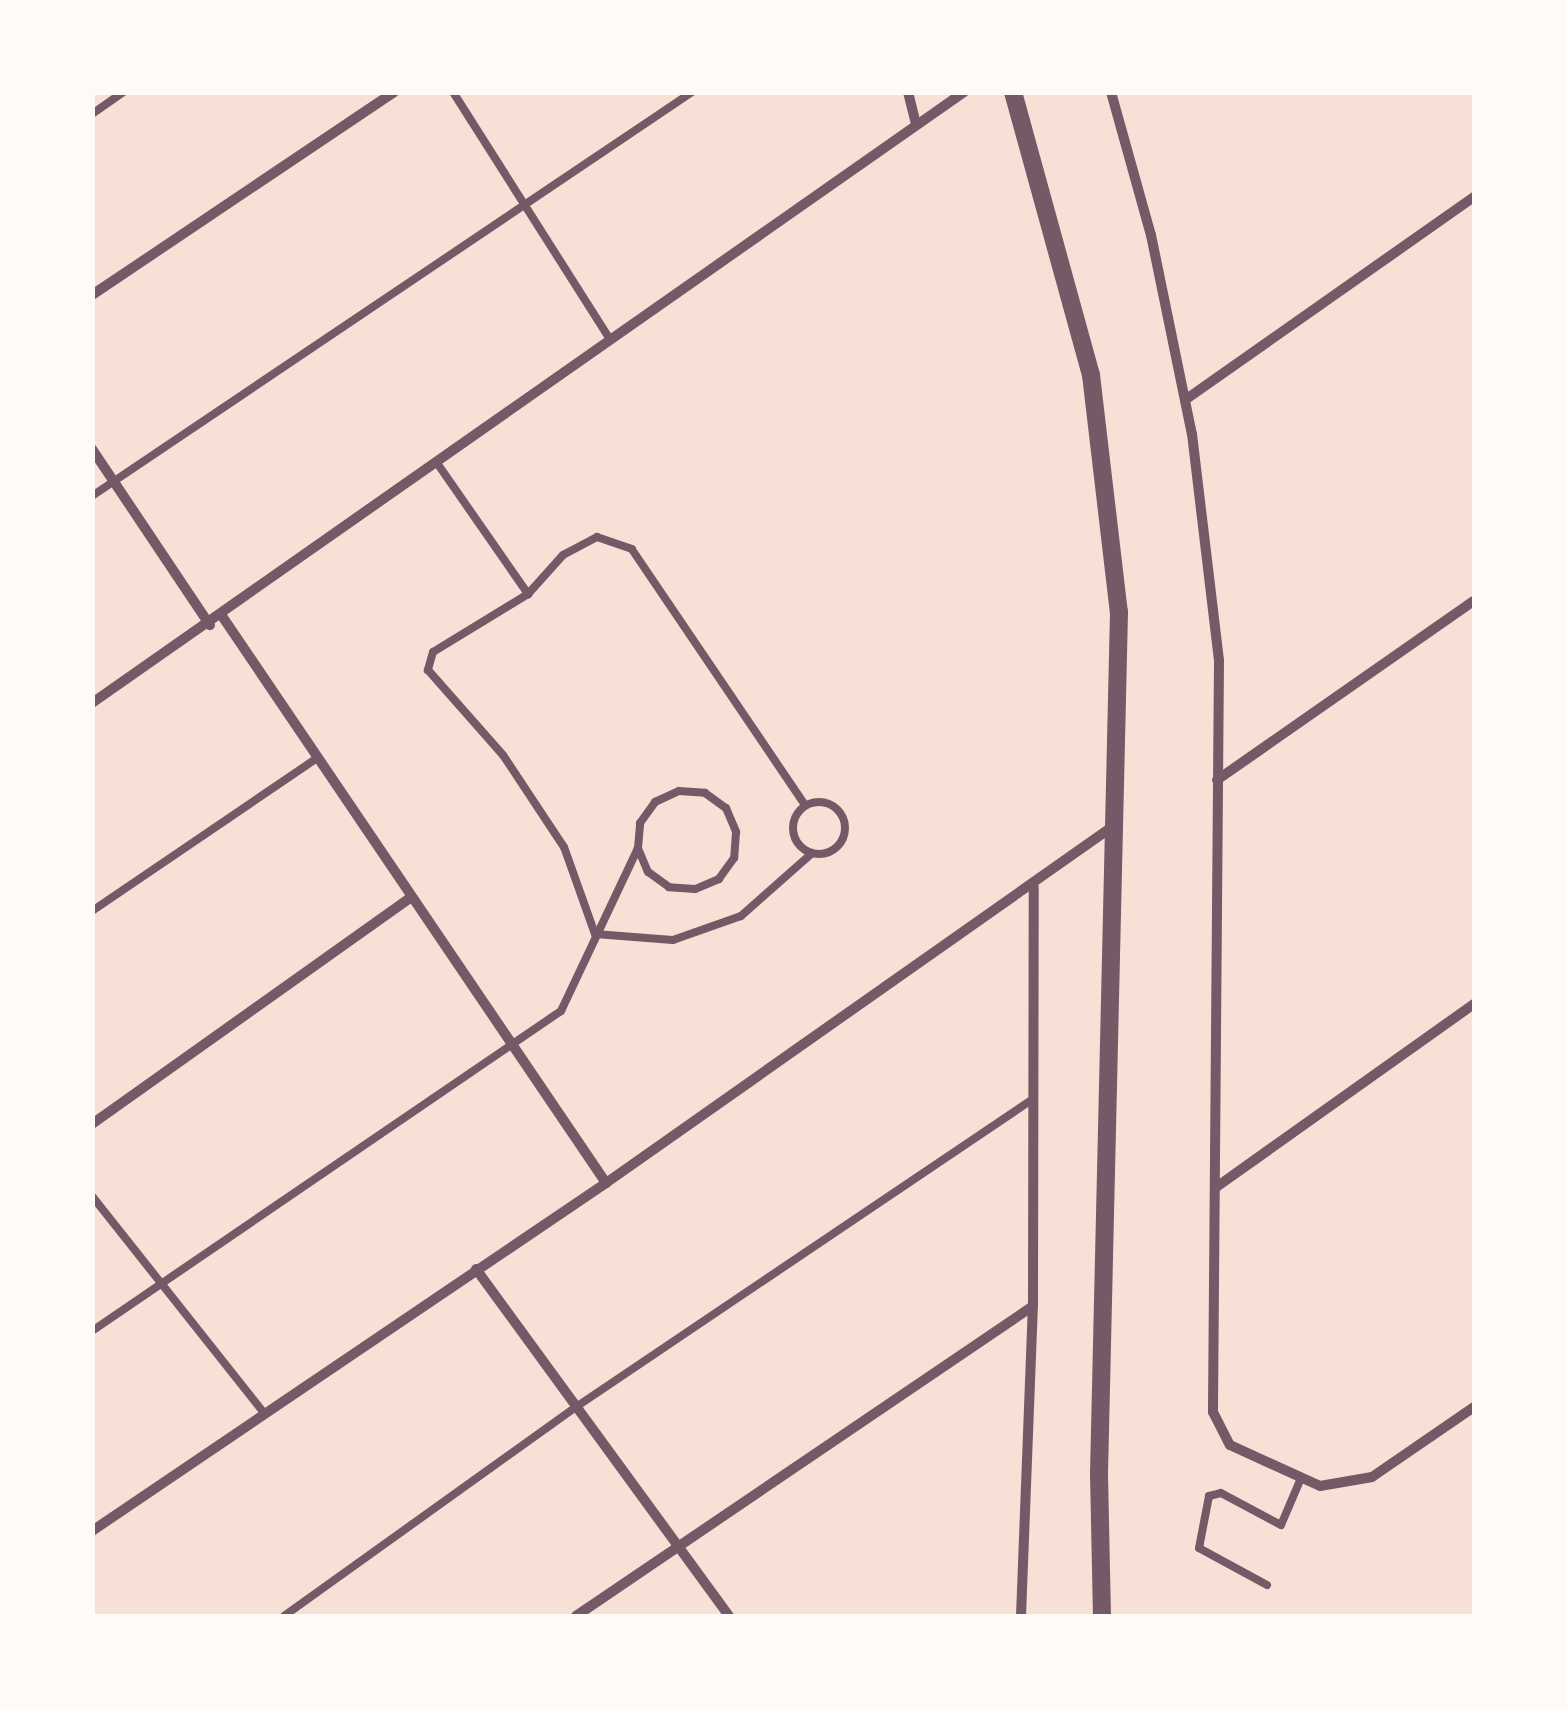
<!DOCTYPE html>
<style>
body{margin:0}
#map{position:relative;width:1567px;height:1709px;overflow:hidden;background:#f7e1d7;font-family:Jost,sans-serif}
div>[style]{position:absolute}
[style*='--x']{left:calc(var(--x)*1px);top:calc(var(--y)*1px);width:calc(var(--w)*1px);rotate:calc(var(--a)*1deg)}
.service>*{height:8px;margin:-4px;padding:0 4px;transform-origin:4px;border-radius:4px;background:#755966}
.service>.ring{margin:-4px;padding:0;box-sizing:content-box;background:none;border:8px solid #755966;border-radius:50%}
.minor>*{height:10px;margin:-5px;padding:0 5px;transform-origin:5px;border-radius:5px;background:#755966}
.tertiary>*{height:18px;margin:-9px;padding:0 9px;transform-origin:9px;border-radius:9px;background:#755966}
span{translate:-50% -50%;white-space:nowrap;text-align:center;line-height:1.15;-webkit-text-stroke:10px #fffaf5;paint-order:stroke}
.frame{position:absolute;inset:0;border:95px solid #fffaf5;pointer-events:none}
</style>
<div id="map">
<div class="service">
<div style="--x:453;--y:92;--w:293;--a:57.6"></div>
<div style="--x:92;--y:114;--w:39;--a:-35"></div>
<div style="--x:437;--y:463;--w:160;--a:55.2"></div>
<div style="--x:92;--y:496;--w:723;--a:-33.95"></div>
<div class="ring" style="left:793px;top:802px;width:44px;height:44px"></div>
<div style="--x:805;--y:805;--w:309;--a:-124.1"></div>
<div style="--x:632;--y:549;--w:37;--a:-161"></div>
<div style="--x:597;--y:537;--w:38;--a:152"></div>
<div style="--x:563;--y:555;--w:52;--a:131.9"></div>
<div style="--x:528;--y:594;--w:111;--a:148.6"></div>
<div style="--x:433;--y:652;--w:19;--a:106"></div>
<div style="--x:428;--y:670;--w:113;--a:48.6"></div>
<div style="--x:503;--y:755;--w:110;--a:56.5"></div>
<div style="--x:564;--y:847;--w:92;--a:70.4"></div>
<div style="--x:595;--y:934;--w:78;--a:4.4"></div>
<div style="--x:673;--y:940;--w:72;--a:-19.4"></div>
<div style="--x:741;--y:916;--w:94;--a:-41.5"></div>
<div style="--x:92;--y:911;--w:272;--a:-34.2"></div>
<div style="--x:92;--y:1196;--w:278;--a:51.6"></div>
<div style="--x:92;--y:1331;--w:568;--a:-34.31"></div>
<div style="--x:561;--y:1011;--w:180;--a:-64.7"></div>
<div style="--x:638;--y:848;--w:25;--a:-85"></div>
<div style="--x:640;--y:823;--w:26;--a:-54"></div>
<div style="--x:655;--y:802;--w:26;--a:-25"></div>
<div style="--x:679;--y:791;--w:26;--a:4"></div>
<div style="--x:705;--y:793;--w:26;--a:36"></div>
<div style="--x:726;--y:808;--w:26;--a:67"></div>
<div style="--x:736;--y:832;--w:26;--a:94"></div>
<div style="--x:734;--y:858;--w:26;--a:126"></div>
<div style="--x:719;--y:879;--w:26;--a:157"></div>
<div style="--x:695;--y:889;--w:26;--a:-176"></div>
<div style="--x:669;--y:887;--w:26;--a:-144"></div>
<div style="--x:648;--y:872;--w:26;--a:-113"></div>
<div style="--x:1267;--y:1585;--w:77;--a:-151.4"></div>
<div style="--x:1199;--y:1548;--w:53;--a:-79.1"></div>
<div style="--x:1209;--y:1496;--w:12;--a:-14"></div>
<div style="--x:1221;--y:1493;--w:68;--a:28.1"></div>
<div style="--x:1281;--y:1525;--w:51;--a:-66.9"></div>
<div style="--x:284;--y:1616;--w:359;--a:-35.6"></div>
<div style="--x:576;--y:1407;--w:551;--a:-33.98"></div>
</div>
<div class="minor">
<div style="--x:908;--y:92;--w:30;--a:76"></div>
<div style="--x:1111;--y:92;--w:148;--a:74.4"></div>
<div style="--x:1151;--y:235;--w:203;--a:78.4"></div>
<div style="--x:1192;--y:434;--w:228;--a:83.2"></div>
<div style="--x:1219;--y:660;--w:752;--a:90.46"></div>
<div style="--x:1213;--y:1412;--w:37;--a:63"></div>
<div style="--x:1230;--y:1445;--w:99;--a:24.5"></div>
<div style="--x:1320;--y:1486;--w:53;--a:-9.8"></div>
<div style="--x:1372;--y:1477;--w:124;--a:-34.5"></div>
<div style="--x:92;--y:295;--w:364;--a:-33.9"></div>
<div style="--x:1185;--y:400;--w:353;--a:-35.1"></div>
<div style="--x:92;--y:449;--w:212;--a:56.2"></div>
<div style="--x:222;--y:616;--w:685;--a:55.89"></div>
<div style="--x:92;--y:703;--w:1065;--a:-35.02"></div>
<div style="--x:1217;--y:780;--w:313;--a:-34.9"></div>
<div style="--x:92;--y:1124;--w:392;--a:-35.4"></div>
<div style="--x:1215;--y:1188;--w:318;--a:-35.4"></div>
<div style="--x:476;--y:1269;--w:429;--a:53.9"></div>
<div style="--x:92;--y:1531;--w:621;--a:-34.1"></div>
<div style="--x:606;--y:1183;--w:624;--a:-35.14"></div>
<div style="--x:576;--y:1616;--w:552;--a:-34.15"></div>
<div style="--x:1021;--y:1616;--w:310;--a:-87.8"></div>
<div style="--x:1033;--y:1306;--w:419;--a:-89.9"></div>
</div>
<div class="tertiary">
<div style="--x:1013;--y:92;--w:294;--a:74.6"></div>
<div style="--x:1091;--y:375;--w:239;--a:83.3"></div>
<div style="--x:1119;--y:612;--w:862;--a:91.33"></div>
<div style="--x:1099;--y:1474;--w:142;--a:88.8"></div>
</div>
<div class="frame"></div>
</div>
